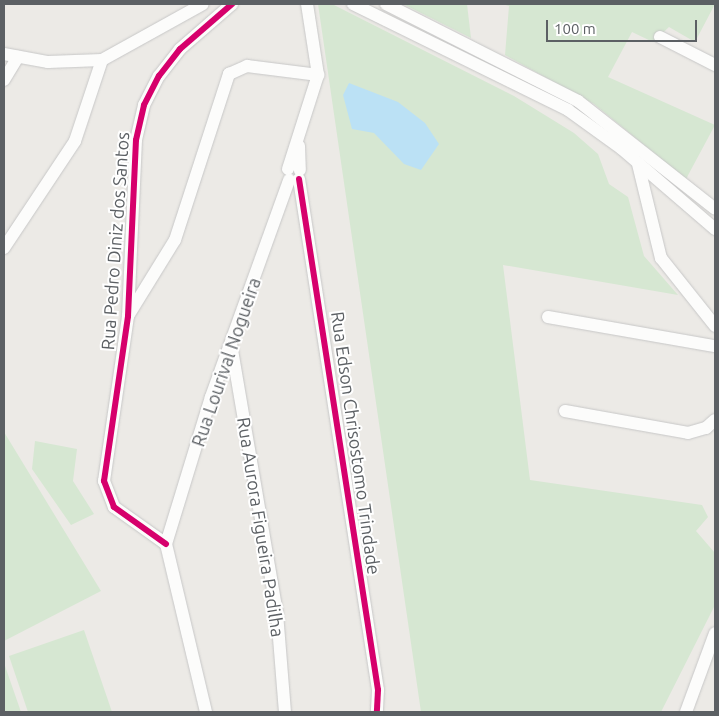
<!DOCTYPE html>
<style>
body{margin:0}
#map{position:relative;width:719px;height:716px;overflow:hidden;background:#eceae6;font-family:Ubuntu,sans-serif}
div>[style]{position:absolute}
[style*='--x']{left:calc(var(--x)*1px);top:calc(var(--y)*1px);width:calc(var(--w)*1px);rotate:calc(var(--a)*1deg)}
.green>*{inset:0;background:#d6e7d2}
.water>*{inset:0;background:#bbe1f5}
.roads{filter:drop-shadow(0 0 1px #c7c7c7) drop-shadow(0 0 1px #c7c7c7)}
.minor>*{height:12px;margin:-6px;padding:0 6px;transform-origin:6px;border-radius:6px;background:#fcfcfb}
.cycleway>*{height:6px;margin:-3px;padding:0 3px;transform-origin:3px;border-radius:3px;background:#d6006c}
span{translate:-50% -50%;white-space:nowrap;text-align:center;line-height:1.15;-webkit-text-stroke:4px #fff;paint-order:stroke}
.street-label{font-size:18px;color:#5c6064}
.frame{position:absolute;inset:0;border:5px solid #5c6064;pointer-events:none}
.scale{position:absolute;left:546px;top:20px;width:151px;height:22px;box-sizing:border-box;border:2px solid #5c6064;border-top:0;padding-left:6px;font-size:15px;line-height:18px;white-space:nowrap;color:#5c6064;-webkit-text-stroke:4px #fff;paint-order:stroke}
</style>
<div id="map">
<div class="green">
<div style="clip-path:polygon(318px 4px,332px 4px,514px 96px,574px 133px,598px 154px,609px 184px,628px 197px,644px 256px,678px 295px,503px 265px,530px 480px,702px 505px,708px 517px,696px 531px,715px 553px,715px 605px,661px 712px,421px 712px)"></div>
<div style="clip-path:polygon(403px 4px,467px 4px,471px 38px)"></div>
<div style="clip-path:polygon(502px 4px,715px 4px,695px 42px,669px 27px,653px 42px,632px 32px,608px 77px,715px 125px,686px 179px,594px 104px,505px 55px,509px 6px)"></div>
<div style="clip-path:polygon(4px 432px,101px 591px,4px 641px)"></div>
<div style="clip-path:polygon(35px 441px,77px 449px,73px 481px,94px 514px,71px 525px,32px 469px)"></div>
<div style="clip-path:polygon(84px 630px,112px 712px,28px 712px,9px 656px)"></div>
<div style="clip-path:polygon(4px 663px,21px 712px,4px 712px)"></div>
</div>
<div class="water">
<div style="clip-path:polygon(349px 83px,398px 102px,425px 123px,439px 144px,421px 170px,404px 164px,374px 133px,352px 129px,343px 95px)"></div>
</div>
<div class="roads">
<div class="minor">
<div style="--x:353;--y:4;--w:240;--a:26.2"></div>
<div style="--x:568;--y:110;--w:67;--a:35.8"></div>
<div style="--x:622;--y:149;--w:123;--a:40.7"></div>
<div style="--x:386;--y:4;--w:215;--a:26.8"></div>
<div style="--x:578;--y:101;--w:174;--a:38.2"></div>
<div style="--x:660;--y:37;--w:62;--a:27"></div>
<div style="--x:4;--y:54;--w:45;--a:10.3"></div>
<div style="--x:48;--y:62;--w:54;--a:-2.1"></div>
<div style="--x:102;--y:60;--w:115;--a:-29"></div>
<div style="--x:4;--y:80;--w:27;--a:-59"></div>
<div style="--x:299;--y:146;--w:24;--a:88"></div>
<div style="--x:638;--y:164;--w:97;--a:76.3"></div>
<div style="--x:661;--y:258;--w:87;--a:51.5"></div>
<div style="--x:288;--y:169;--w:99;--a:-72.3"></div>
<div style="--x:318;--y:75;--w:72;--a:-98.8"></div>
<div style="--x:299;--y:179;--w:517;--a:81.21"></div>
<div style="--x:378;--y:690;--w:22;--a:93"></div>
<div style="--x:4;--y:248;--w:128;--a:-56.4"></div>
<div style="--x:75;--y:141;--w:85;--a:-71.6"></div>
<div style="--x:128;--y:316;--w:89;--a:-58.3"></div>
<div style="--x:175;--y:240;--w:175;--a:-72"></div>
<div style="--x:229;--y:74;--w:20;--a:-24"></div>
<div style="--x:247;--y:66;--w:72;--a:7.2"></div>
<div style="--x:548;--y:317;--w:169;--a:9.9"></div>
<div style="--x:231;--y:344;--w:273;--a:80.3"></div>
<div style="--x:277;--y:613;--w:99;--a:85.4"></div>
<div style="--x:565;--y:411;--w:125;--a:10.1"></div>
<div style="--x:688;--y:433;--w:19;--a:-16"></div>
<div style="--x:706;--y:428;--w:12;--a:-42"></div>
<div style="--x:166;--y:544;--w:64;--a:-144.6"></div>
<div style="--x:114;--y:507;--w:28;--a:-111"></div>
<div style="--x:104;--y:481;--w:167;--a:-81.7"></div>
<div style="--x:128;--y:316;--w:176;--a:-87.4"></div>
<div style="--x:136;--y:140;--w:36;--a:-77"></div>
<div style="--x:144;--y:105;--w:33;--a:-63"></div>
<div style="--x:159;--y:76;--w:34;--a:-52"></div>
<div style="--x:180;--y:49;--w:69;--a:-40.9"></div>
<div style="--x:166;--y:544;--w:154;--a:-73"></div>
<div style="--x:211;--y:397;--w:231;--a:-70.2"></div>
<div style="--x:166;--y:544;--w:173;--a:76.6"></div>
<div style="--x:686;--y:712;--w:84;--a:-69.8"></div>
</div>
</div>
<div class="cycleway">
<div style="--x:299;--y:179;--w:517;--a:81.21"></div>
<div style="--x:378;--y:690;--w:22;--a:93"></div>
<div style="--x:166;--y:544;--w:64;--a:-144.6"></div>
<div style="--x:114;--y:507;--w:28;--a:-111"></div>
<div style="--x:104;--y:481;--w:167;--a:-81.7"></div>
<div style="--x:128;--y:316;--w:176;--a:-87.4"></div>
<div style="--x:136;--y:140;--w:36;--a:-77"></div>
<div style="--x:144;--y:105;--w:33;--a:-63"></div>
<div style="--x:159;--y:76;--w:34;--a:-52"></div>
<div style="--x:180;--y:49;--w:69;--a:-40.9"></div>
</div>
<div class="street-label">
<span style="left:115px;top:241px;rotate:-86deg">Rua Pedro Diniz dos Santos</span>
<span style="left:226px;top:362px;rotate:-71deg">Rua Lourival Nogueira</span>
<span style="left:356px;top:443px;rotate:82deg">Rua Edson Chrisostomo Trindade</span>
<span style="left:261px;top:527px;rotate:81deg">Rua Aurora Figueira Padilha</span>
</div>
<div class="frame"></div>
<div class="scale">100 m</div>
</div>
